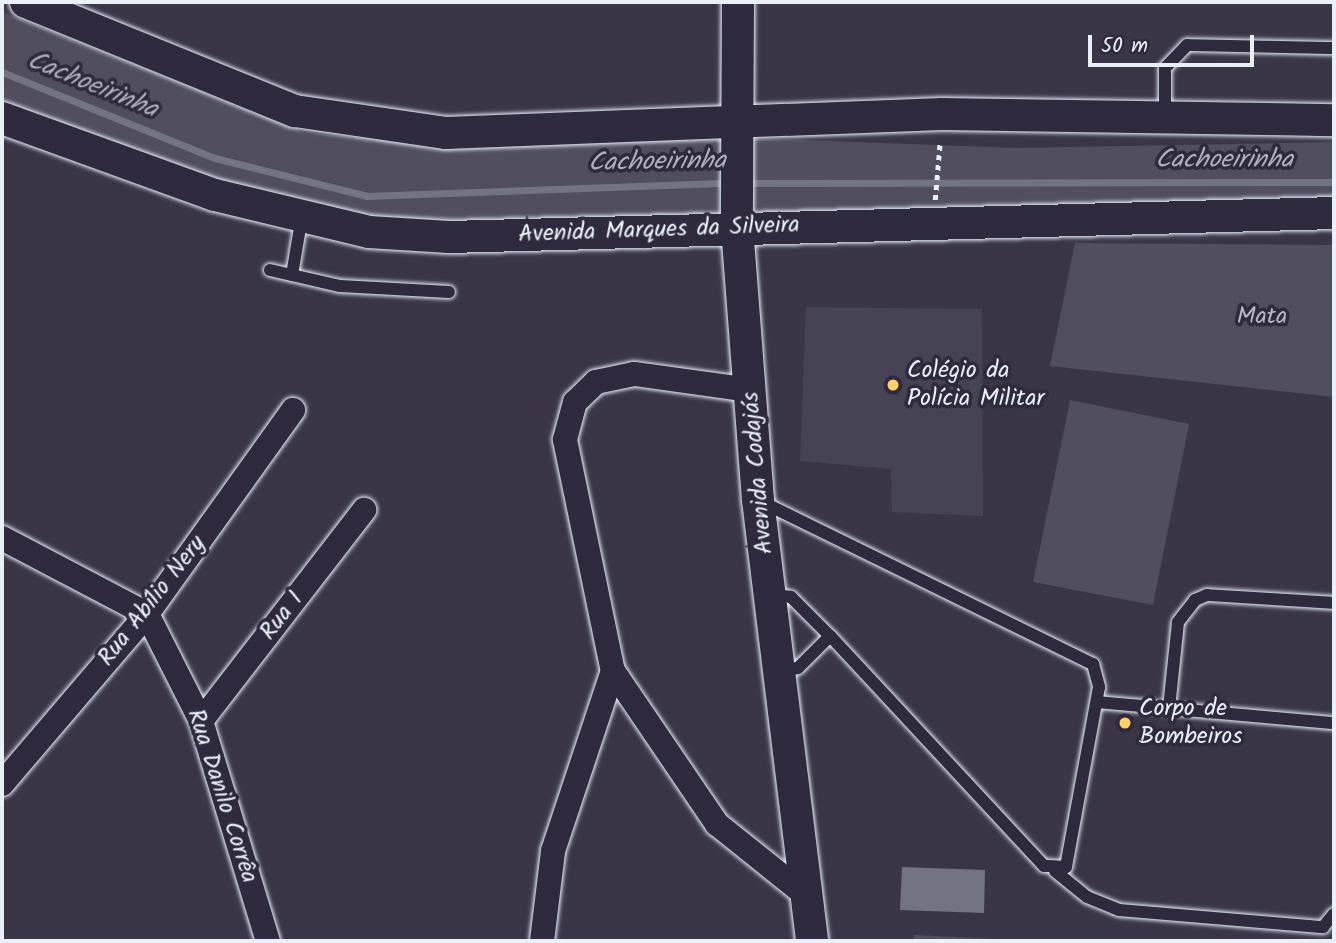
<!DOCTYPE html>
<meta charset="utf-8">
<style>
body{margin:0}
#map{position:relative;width:1336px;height:943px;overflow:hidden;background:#3a3648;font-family:Kalam,sans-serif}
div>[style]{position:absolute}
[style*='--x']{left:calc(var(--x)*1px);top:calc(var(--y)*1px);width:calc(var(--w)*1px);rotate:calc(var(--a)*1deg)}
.built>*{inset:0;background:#464354}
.green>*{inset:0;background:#504e5f}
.water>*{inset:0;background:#737482}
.stream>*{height:7px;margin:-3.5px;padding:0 3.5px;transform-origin:3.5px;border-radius:3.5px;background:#737482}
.path>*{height:4.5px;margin-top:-2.25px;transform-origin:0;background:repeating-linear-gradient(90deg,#e8f1f8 0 5px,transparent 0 10px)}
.roads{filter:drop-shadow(0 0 2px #e8f1f8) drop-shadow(0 0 2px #e8f1f8)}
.service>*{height:12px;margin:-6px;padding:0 6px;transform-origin:6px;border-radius:6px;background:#2f2a3d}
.minor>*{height:24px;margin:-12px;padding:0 12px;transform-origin:12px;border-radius:12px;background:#2f2a3d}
.tertiary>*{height:32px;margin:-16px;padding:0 16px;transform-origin:16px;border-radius:16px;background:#2f2a3d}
.dots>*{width:19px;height:19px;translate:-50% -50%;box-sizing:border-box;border:4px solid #2f2a3d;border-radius:50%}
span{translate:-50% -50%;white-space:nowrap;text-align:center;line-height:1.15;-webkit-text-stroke:7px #2f2a3d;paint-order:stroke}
.street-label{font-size:24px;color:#e8f1f8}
.park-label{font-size:24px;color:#b3b8c2}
.poi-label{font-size:24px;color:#e8f1f8}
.left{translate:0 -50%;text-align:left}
.water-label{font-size:26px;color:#aeb2bd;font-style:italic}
.frame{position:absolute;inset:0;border:4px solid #e8f1f8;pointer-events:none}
.scale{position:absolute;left:1088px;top:35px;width:166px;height:32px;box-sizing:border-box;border:4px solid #e8f1f8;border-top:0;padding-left:9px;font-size:21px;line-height:24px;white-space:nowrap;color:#e8f1f8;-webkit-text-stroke:5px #2f2a3d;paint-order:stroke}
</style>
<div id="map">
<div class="built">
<div style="clip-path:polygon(806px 307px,982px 309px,983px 516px,892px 512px,891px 469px,800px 461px)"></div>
</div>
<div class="green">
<div style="clip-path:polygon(2px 12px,304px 133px,477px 147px,718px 137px,1016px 148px,1334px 142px,1334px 216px,822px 210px,374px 228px,196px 178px,2px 107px)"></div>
<div style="clip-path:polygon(1075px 243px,1334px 245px,1334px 397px,1050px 366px)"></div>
<div style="clip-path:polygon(1070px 400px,1189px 424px,1153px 605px,1033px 582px)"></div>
<div style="clip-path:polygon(914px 935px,1020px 940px,1020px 941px,913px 941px)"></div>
</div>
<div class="water">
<div style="clip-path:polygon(902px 867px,985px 870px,984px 913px,900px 910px)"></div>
</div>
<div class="stream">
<div style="--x:2;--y:72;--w:230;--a:22"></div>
<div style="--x:215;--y:158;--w:157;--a:14"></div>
<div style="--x:367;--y:196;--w:361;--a:-2.1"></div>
<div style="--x:743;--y:183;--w:591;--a:-0.1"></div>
</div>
<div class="path">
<div style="--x:935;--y:200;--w:58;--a:-85.1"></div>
</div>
<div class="roads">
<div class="service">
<div style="--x:1165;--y:118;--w:50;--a:-90"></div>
<div style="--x:1165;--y:68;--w:32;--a:-46"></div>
<div style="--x:1187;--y:45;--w:147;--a:1.2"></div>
<div style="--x:270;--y:270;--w:72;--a:12.9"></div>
<div style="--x:340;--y:286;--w:109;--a:3.2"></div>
<div style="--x:292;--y:275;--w:60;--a:-80.4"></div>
<div style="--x:762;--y:502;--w:369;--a:26.1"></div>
<div style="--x:1093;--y:664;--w:24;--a:75"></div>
<div style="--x:1099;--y:687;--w:183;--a:100.4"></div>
<div style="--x:1066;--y:867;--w:22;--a:-177"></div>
<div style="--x:1044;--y:866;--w:314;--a:-132.9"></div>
<div style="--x:770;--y:595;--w:21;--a:5"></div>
<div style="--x:791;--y:597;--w:55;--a:45"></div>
<div style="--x:830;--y:636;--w:45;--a:135"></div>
<div style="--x:798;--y:668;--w:20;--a:169"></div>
<div style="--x:1097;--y:702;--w:238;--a:5.1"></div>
<div style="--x:1169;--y:708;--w:86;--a:-84"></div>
<div style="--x:1178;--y:622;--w:28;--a:-52"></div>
<div style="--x:1195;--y:600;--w:13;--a:-23"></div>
<div style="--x:1207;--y:595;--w:127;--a:3.6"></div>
<div style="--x:1055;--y:871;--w:41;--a:39.1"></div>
<div style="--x:1087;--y:897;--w:35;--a:22"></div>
<div style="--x:1119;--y:910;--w:205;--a:4.8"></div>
<div style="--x:1323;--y:927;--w:17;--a:-50"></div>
</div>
<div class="minor">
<div style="--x:750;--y:390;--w:117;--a:-172.1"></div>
<div style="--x:634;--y:374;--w:39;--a:168"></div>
<div style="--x:596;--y:382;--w:29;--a:136"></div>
<div style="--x:575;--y:402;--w:39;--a:105"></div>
<div style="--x:565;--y:440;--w:236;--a:78.3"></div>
<div style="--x:613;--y:671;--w:185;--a:55.8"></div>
<div style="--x:717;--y:824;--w:109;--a:38.7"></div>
<div style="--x:2;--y:538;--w:164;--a:27.7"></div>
<div style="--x:147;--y:614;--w:120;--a:63.2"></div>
<div style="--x:201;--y:721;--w:230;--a:73.1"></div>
<div style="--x:201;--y:721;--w:267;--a:-52.3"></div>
<div style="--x:2;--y:784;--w:223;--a:-49.5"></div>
<div style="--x:147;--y:614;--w:251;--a:-54.4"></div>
<div style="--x:542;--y:941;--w:91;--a:-83"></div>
<div style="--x:553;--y:851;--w:190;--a:-71.6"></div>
</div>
<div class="tertiary">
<div style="--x:26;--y:2;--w:290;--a:22.1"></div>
<div style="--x:295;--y:111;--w:153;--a:8.3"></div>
<div style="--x:446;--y:133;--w:496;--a:-2.2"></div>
<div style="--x:942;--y:114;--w:392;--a:0.9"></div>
<div style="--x:738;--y:2;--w:225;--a:90.3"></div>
<div style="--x:737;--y:227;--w:274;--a:85.6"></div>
<div style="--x:758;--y:500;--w:444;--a:83"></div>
<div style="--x:2;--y:118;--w:226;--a:19.9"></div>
<div style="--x:215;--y:195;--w:158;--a:13.5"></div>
<div style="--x:369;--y:232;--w:80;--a:3.6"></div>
<div style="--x:449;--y:237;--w:885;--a:-1.55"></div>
</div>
</div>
<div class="dots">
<div style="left:893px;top:385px;background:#ffd166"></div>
<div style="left:1125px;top:723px;background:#ffd166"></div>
</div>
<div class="street-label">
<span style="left:659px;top:230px;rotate:-2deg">Avenida Marques da Silveira</span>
<span style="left:758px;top:473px;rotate:-95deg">Avenida Codajás</span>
<span style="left:152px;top:601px;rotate:-52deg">Rua Abílio Nery</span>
<span style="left:282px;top:616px;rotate:-52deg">Rua I</span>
<span style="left:222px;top:796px;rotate:72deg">Rua Danilo Corrêa</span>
</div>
<div class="park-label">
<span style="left:1262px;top:317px">Mata</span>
</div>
<div class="poi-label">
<span class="left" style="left:907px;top:385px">Colégio da<br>Polícia Militar</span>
<span class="left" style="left:1139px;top:723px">Corpo de<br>Bombeiros</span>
</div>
<div class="water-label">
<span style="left:92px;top:86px;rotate:22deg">Cachoeirinha</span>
<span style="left:1224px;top:161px">Cachoeirinha</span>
<span style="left:657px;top:163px;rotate:-1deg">Cachoeirinha</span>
</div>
<div class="frame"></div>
<div class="scale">50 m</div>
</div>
